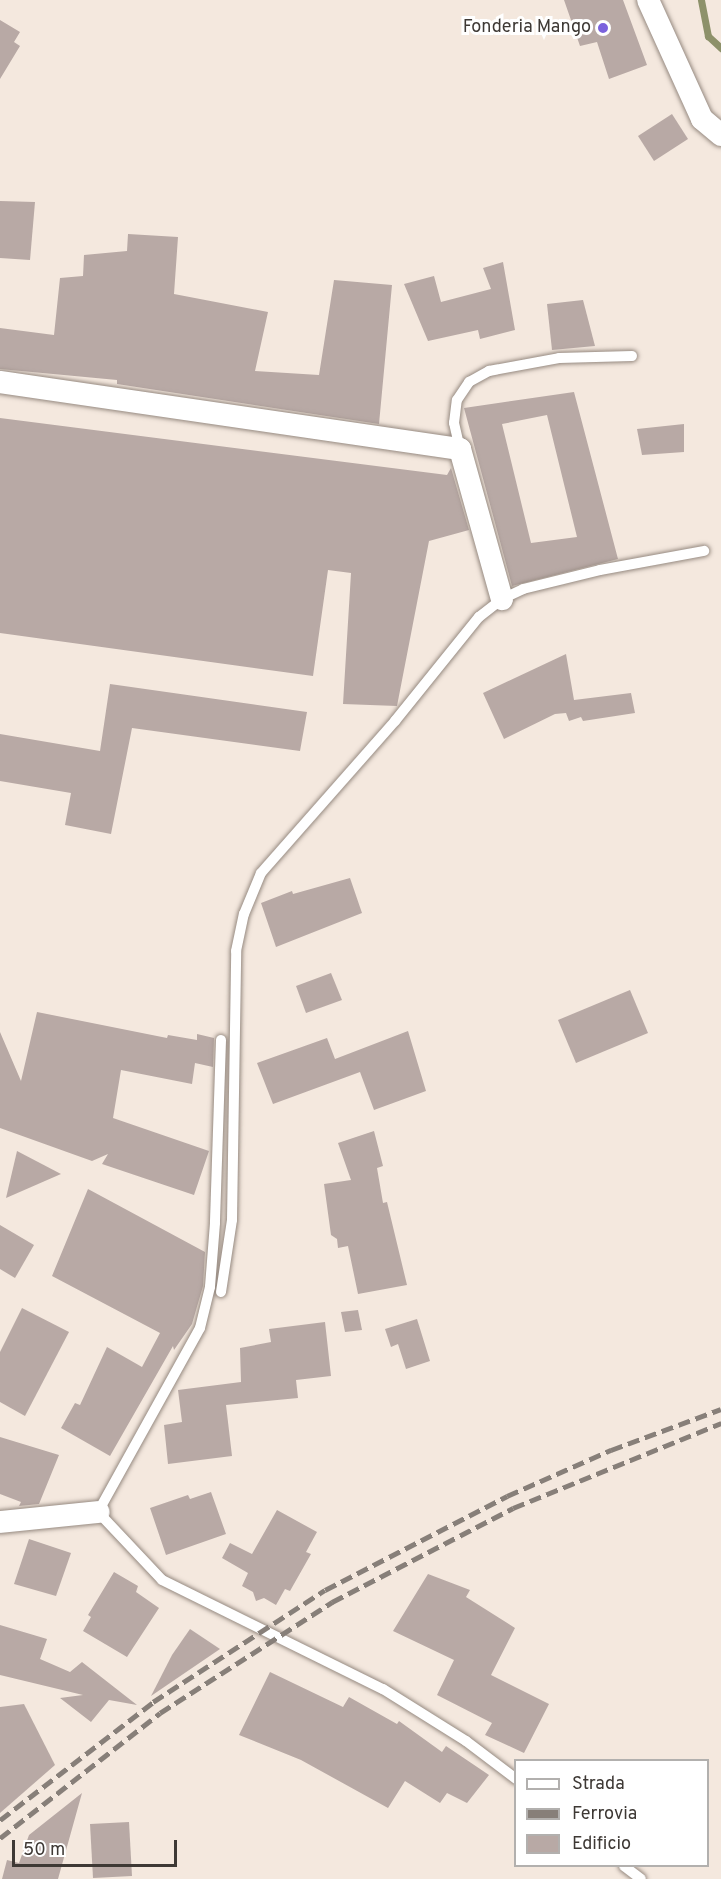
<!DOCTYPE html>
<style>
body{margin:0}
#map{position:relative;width:721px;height:1879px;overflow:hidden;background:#f4e8de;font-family:Overpass,sans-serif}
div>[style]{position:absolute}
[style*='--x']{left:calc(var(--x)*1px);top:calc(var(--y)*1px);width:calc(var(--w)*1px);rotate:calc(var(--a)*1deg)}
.stream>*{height:7px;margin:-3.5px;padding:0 3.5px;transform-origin:3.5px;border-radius:3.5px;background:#8d916a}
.building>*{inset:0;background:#b8a9a5}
.roads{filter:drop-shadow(0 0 2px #968a81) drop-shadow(0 0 2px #968a81)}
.service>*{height:10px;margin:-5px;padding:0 5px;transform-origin:5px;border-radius:5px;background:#fff}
.minor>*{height:22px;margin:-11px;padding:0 11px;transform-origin:11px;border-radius:11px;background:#fff}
.rail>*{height:4.5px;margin-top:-2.25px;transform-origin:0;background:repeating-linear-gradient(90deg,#877f79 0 12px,transparent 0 18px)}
.dots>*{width:16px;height:16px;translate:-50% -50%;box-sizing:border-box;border:3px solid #fff;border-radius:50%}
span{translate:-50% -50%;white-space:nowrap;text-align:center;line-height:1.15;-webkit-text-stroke:6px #fff;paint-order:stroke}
.poi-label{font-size:18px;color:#3e3935}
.right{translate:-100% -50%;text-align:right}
.legend{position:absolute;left:514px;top:1759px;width:195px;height:108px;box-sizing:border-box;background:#fff;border:2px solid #b2b0ae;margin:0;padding:8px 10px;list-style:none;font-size:18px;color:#3e3935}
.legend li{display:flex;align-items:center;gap:12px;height:30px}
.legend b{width:30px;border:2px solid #b2b0ae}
.scale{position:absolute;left:12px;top:1840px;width:165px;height:27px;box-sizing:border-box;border:3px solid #3e3935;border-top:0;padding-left:8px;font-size:18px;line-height:21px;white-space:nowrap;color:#3e3935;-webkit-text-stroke:4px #fff;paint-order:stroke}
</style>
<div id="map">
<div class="stream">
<div style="--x:701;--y:0;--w:37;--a:79"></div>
<div style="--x:708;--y:36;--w:18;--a:43"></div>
</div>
<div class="building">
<div style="clip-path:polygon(564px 0,623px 0,647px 65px,609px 79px,597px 42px,580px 46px)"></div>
<div style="clip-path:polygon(0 20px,20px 32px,14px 42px,20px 46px,0 79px)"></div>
<div style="clip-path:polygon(672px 114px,688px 139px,654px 161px,638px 136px)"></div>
<div style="clip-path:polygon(0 201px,35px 202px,30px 260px,0 258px)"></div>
<div style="clip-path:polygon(128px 234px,178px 237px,174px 294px,268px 312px,255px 371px,319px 375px,334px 280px,392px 285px,379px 424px,117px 384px,117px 380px,0 369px,0 328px,54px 335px,60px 278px,83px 276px,84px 255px,127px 251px)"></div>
<div style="clip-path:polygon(503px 262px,515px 330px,480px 339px,478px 330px,428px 341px,404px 284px,434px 276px,441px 302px,491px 289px,483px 268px)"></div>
<div style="clip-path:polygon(583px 300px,595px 346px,552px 350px,547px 304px)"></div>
<div style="clip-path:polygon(evenodd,574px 392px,618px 559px,512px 586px,464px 408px,574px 392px,547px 415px,577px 537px,531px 543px,502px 424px,547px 415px)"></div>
<div style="clip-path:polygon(0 418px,447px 475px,451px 468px,469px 530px,429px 541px,397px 706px,343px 704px,351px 573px,328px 570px,313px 676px,0 633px)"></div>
<div style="clip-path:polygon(684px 424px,684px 452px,642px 455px,637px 429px)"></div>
<div style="clip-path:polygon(566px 654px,574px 700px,631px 693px,635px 713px,583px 721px,581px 717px,569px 721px,566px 713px,555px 714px,504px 739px,483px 693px)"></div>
<div style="clip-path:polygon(110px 684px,307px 712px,300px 751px,132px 728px,111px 834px,65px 825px,71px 793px,0 781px,0 734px,100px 751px)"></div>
<div style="clip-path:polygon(350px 878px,362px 913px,276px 947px,261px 903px,292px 891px,293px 894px)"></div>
<div style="clip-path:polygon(331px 973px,342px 1000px,306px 1013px,296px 986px)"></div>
<div style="clip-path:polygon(630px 990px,648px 1033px,576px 1063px,558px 1020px)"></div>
<div style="clip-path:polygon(37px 1012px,167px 1038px,168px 1035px,197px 1040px,197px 1034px,214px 1038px,213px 1067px,195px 1063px,192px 1084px,121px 1070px,113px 1118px,209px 1151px,194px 1195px,102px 1164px,108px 1154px,92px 1161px,0 1128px,0 1032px,21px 1081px)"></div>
<div style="clip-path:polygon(408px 1031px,426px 1091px,374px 1110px,360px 1072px,273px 1104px,257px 1063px,327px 1038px,335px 1059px)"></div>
<div style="clip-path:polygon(374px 1131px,383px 1166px,377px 1168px,383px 1203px,387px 1202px,407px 1285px,358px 1294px,348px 1246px,338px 1248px,337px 1239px,331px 1235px,324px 1184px,351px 1180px,338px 1143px)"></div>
<div style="clip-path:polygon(17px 1151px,61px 1174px,6px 1198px)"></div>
<div style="clip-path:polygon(88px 1189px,205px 1252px,203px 1286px,192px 1324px,174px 1350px,173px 1346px,110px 1456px,61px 1428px,75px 1403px,80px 1405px,107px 1347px,142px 1367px,160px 1333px,52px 1276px)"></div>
<div style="clip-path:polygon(0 1225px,34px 1245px,15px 1278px,0 1269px)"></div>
<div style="clip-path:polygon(22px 1308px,69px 1332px,25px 1416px,0 1402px,0 1352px)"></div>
<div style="clip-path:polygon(358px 1310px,362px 1330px,345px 1332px,341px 1312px)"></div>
<div style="clip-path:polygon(417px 1319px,430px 1361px,406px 1369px,398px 1344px,391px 1347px,385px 1329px)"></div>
<div style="clip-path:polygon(325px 1322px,331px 1376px,296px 1380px,298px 1398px,226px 1405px,232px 1456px,168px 1464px,164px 1425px,182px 1422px,178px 1390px,241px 1382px,240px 1348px,271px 1342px,269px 1329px)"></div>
<div style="clip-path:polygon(0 1437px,59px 1455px,39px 1504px,19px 1506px,21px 1502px,0 1494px)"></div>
<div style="clip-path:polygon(211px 1492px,226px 1534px,166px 1555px,150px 1508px,188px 1495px,190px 1499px)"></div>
<div style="clip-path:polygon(277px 1510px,317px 1532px,306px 1552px,311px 1554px,290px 1591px,285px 1589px,276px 1605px,264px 1598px,256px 1601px,253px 1592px,242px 1586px,248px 1573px,222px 1558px,230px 1543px,252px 1554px)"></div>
<div style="clip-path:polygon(29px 1539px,71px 1553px,56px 1596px,14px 1584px)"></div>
<div style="clip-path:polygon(114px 1572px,138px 1586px,136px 1592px,159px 1608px,127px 1657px,83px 1631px,91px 1617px,88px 1615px)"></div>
<div style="clip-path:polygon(428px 1574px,470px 1590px,466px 1597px,515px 1628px,491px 1675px,549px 1704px,524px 1753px,485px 1735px,492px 1723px,437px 1695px,454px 1660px,393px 1631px)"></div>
<div style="clip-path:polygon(0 1625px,47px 1639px,40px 1659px,70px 1672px,82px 1662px,137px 1705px,109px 1700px,91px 1722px,60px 1698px,83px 1695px,0 1675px)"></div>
<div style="clip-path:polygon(190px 1629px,220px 1649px,151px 1696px,172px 1655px)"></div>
<div style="clip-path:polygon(270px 1672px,343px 1707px,349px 1697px,397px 1724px,399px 1721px,442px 1752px,446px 1746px,489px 1775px,467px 1803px,447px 1793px,440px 1803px,405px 1781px,388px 1808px,301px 1760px,239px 1735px)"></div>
<div style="clip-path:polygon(24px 1704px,55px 1765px,0 1813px,0 1707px)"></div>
<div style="clip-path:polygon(82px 1793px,58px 1879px,2px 1879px,7px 1860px,19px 1863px,29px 1835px)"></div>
<div style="clip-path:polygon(129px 1822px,132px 1876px,93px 1878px,90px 1824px)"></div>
</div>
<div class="roads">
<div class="service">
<div style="--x:460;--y:449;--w:27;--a:-103"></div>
<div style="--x:454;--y:423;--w:23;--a:-83"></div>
<div style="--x:457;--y:400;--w:22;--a:-56"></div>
<div style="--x:469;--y:382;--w:23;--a:-29"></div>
<div style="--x:489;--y:371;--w:71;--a:-10.5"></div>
<div style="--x:559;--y:358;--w:73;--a:-1.6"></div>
<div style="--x:221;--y:1040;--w:183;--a:91.9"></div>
<div style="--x:215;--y:1223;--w:64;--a:94.5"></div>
<div style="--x:210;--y:1287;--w:42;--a:103.7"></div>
<div style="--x:200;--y:1328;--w:210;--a:119"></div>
<div style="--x:98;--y:1512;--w:93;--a:46.7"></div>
<div style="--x:162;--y:1580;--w:246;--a:26.3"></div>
<div style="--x:383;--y:1689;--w:98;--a:32.1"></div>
<div style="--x:466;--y:1741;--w:63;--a:37.2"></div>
<div style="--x:221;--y:1292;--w:73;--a:-81.3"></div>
<div style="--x:232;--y:1220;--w:269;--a:-89.1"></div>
<div style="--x:236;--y:951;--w:38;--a:-78"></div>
<div style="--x:244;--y:914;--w:44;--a:-67.5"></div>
<div style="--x:261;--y:873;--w:203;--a:-48.6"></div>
<div style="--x:395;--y:721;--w:134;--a:-51.1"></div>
<div style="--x:479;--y:617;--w:29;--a:-38"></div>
<div style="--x:502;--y:599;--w:23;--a:-25"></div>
<div style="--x:523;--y:589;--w:79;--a:-13.9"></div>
<div style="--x:600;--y:570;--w:106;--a:-10.4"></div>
<div style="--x:624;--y:1866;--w:21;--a:37"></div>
</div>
<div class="minor">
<div style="--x:648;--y:0;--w:131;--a:65.6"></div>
<div style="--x:702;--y:119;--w:25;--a:40"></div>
<div style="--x:0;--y:382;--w:465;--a:8.3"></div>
<div style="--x:460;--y:449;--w:156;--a:74.4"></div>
<div style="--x:0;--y:1522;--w:99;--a:-5.8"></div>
</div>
</div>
<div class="rail">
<div style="--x:0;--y:1820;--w:193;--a:-37.6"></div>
<div style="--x:153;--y:1702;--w:205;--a:-33.1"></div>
<div style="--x:325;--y:1590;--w:205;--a:-27.3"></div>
<div style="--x:507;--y:1496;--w:114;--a:-23.9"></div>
<div style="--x:611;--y:1450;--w:117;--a:-20.4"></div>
<div style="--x:0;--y:1838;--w:203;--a:-38"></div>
<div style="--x:160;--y:1713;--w:205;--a:-32.8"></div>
<div style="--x:332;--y:1602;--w:204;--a:-27.4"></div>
<div style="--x:513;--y:1508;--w:225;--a:-22.2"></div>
</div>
<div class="dots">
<div style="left:603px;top:28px;background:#7b62dd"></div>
</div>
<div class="poi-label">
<span class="right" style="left:591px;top:28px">Fonderia Mango</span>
</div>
<ul class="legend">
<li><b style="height:8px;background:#fff"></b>Strada</li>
<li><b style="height:8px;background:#877f79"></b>Ferrovia</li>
<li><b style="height:16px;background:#b8a9a5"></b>Edificio</li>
</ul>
<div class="scale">50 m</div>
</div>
